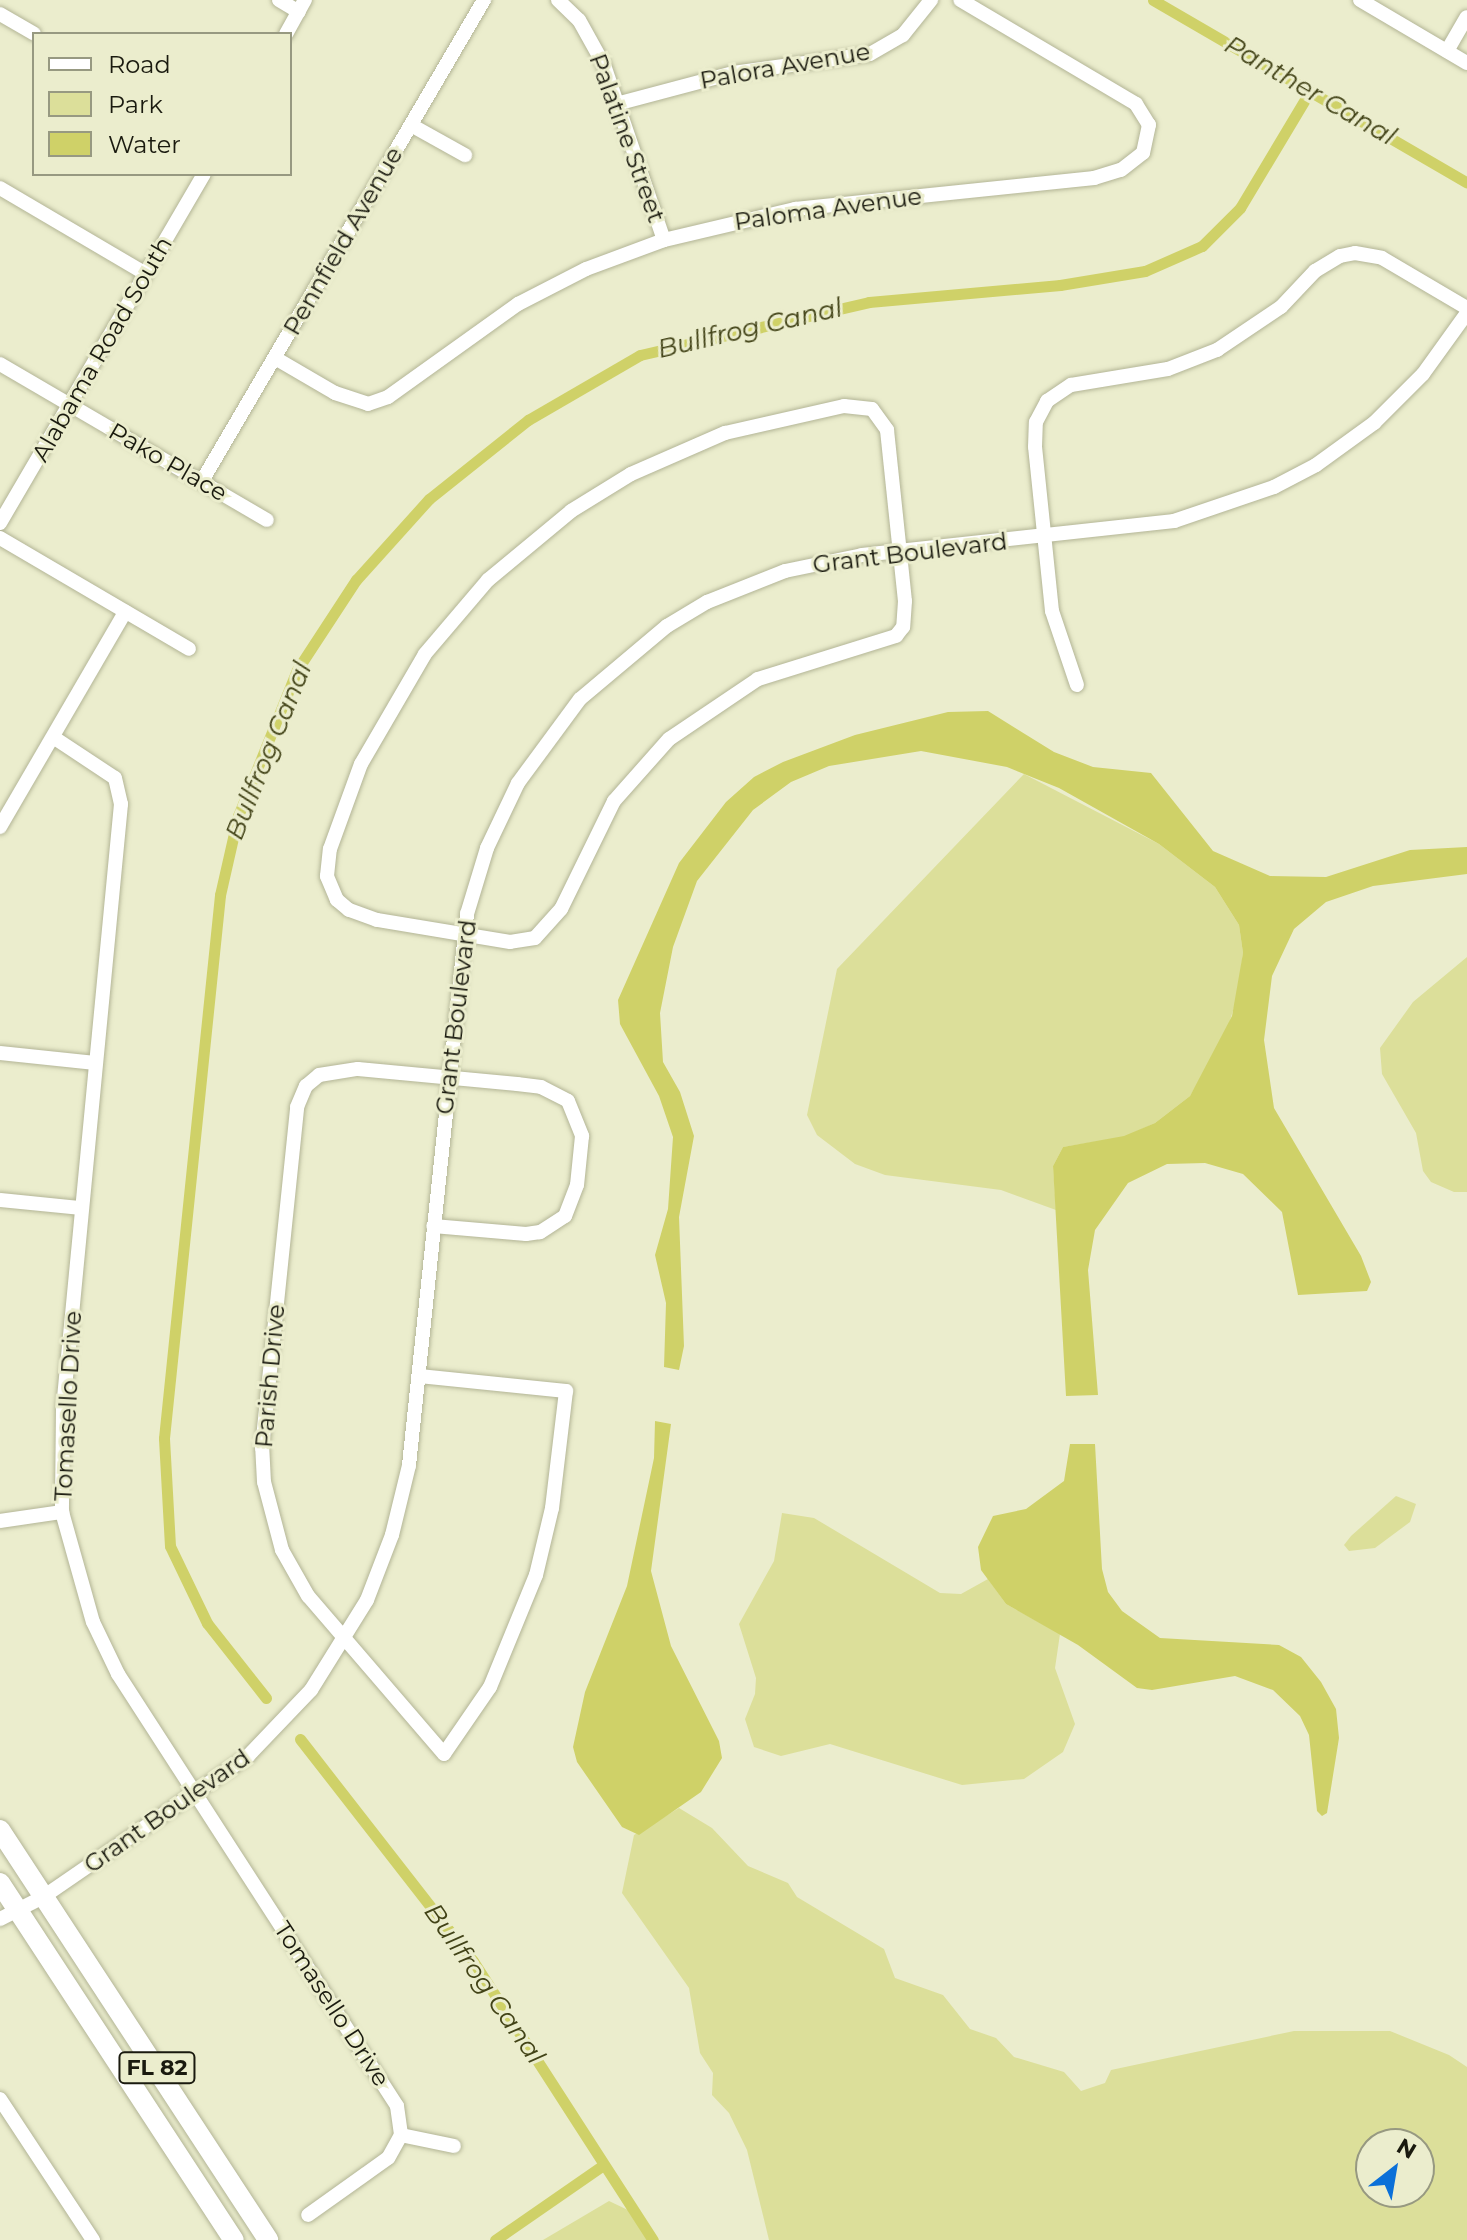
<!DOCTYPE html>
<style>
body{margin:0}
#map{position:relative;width:1467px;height:2240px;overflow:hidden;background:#ebedcd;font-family:Montserrat,sans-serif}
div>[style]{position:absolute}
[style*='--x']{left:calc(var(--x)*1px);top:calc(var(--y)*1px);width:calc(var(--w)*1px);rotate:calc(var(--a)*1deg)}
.green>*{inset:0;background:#dcdf9a}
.water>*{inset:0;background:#cfd168}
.canal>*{height:11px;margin:-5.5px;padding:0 5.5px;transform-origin:5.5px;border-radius:5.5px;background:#cfd168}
.roads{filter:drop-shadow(0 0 2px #b3b596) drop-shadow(0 0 2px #b3b596)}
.minor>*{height:14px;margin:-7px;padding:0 7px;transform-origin:7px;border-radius:7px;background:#fff}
.highway>*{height:20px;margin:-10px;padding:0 10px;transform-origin:10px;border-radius:10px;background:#fff}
span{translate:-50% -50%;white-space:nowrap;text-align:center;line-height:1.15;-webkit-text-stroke:6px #ebedcd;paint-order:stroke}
.shield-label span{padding:2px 6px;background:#ebedcd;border:2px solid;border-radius:6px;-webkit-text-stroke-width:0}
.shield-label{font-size:22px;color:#1a1a0f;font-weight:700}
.street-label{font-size:24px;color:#1a1a0f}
.water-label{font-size:26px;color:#424317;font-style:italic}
.legend{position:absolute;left:32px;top:32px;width:260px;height:144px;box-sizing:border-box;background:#ebedcd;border:2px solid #979981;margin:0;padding:10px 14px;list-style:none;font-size:24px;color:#1a1a0f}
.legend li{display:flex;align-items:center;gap:16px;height:40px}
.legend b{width:40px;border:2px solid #979981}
.north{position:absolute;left:1355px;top:2128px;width:80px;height:80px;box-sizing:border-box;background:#ebedcd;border:2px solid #979981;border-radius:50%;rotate:31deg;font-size:22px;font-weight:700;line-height:32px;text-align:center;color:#1a1a0f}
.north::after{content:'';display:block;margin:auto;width:28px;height:36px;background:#0b70d8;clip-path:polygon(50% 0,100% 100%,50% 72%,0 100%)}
</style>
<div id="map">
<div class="green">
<div style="clip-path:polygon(1024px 774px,1159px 844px,1215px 887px,1239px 925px,1243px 953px,1238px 994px,1225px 1037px,1190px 1096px,1155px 1123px,1124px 1137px,1063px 1147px,1053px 1166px,1056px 1210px,1001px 1190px,885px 1175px,855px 1164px,817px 1135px,807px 1115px,837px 969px)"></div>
<div style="clip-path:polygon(1467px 957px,1467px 1192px,1454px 1192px,1431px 1182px,1423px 1171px,1416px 1133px,1382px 1074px,1380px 1048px,1413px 1002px)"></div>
<div style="clip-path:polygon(1396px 1496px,1416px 1504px,1410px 1522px,1375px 1548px,1349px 1551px,1344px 1545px,1351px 1536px)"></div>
<div style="clip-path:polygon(782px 1513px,814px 1518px,940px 1593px,961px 1594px,988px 1579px,1006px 1604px,1060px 1634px,1055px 1668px,1075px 1724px,1063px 1752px,1024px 1779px,962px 1785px,830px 1744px,781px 1756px,754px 1747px,745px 1719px,755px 1694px,756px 1678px,739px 1624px,774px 1561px)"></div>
<div style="clip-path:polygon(evenodd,679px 1808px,712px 1828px,748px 1866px,788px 1883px,797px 1897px,884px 1949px,895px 1978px,943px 1995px,970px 2029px,996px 2038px,1014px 2057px,1064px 2072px,1081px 2091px,1105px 2083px,1111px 2070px,1294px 2031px,1390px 2031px,1449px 2055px,1467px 2067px,1467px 2240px,769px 2240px,747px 2150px,729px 2113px,712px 2095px,713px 2073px,700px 2053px,689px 1988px,622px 1893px,634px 1835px,679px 1808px,1371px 2144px,1419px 2144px,1419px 2192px,1371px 2192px,1371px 2144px)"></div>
<div style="clip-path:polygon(609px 2201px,630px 2211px,649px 2240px,543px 2240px)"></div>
</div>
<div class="water">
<div style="clip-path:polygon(988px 711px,1054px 752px,1093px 767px,1151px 773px,1213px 851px,1270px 876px,1326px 877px,1410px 850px,1467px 847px,1467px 874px,1373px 886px,1326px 902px,1294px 929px,1272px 976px,1264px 1040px,1274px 1108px,1361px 1256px,1371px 1282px,1367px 1291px,1298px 1295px,1282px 1212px,1243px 1174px,1205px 1163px,1167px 1164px,1128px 1183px,1095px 1230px,1088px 1270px,1098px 1395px,1066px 1396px,1053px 1166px,1063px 1147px,1124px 1136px,1155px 1123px,1190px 1096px,1232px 1016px,1243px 953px,1239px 925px,1215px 887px,1159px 844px,1059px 788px,1007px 767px,921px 751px,829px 766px,791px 782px,753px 810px,697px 881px,673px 947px,660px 1013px,663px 1062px,680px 1092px,694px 1136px,679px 1217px,684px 1346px,679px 1370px,664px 1367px,666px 1303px,655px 1255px,668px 1209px,673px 1137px,659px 1096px,620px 1024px,618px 1000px,679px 863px,726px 802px,754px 777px,783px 762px,855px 735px,948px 712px)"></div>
<div style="clip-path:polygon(655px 1421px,671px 1424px,651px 1571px,671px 1646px,719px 1741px,722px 1758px,701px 1792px,639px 1835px,622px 1827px,577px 1762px,573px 1747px,585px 1692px,627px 1586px,654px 1458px)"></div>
<div style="clip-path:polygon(1070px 1444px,1095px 1444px,1102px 1569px,1108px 1592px,1122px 1611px,1160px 1638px,1279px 1645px,1301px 1657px,1321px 1682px,1336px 1709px,1339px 1738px,1327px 1813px,1322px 1816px,1317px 1811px,1309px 1735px,1300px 1716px,1273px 1690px,1235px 1676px,1152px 1690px,1137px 1688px,1078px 1645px,1006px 1604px,981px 1570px,978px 1547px,993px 1516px,1026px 1509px,1064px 1481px)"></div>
</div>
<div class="canal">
<div style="--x:1153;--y:0;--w:363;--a:30.2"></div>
<div style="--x:266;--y:1698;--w:95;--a:-128.2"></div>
<div style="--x:207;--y:1623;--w:85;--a:-115.7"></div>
<div style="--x:170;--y:1546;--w:108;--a:-93.2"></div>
<div style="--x:164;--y:1438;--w:546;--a:-84.11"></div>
<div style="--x:220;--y:895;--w:81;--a:-77.2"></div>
<div style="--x:238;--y:816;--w:157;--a:-68"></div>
<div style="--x:297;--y:670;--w:108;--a:-56.8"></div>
<div style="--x:356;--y:580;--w:109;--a:-48"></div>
<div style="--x:429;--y:499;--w:127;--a:-38.6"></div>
<div style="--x:528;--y:420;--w:129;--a:-30.1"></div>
<div style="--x:640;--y:355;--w:235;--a:-13"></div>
<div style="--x:869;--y:302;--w:192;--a:-5.1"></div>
<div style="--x:1060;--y:285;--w:86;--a:-9.4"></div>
<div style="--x:1145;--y:271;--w:62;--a:-23.7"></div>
<div style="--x:1202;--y:246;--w:54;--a:-45"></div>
<div style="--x:1240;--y:208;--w:136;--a:-59.1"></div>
<div style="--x:300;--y:1739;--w:281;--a:52.1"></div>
<div style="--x:473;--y:1961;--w:332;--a:57.2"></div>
<div style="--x:495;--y:2240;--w:130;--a:-34.7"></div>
</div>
<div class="roads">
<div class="minor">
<div style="--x:279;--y:0;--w:23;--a:31"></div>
<div style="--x:558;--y:0;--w:29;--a:44"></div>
<div style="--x:579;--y:20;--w:51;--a:60.9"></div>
<div style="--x:604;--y:65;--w:185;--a:71.1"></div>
<div style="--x:1360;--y:0;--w:124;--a:30.5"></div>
<div style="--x:0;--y:14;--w:39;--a:30"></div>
<div style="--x:286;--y:34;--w:39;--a:-61"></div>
<div style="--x:1447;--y:51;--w:39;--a:-60"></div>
<div style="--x:620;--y:103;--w:117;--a:-14.9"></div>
<div style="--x:733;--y:73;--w:138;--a:-7.9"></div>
<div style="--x:870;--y:54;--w:38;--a:-30"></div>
<div style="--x:903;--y:35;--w:45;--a:-51.3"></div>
<div style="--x:411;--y:125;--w:62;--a:29.1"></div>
<div style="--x:0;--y:188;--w:169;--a:30.5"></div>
<div style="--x:275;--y:358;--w:69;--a:30.3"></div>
<div style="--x:335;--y:393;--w:35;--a:18"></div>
<div style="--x:368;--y:404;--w:21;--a:-19"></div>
<div style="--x:388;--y:397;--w:160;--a:-35.6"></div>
<div style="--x:518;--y:304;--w:76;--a:-27.2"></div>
<div style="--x:586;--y:269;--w:83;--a:-20.4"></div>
<div style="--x:664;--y:240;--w:135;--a:-13.3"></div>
<div style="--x:795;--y:209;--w:301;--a:-5.9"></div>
<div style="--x:1094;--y:178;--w:28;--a:-17"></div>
<div style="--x:1121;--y:170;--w:28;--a:-38"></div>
<div style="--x:1143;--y:153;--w:29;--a:-78"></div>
<div style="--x:1149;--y:125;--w:25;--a:-122"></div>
<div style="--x:1136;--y:104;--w:204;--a:-149.4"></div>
<div style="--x:0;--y:364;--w:309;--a:30.3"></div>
<div style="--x:844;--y:406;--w:28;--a:6"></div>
<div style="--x:872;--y:409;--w:26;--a:54"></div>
<div style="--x:887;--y:430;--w:172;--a:84"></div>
<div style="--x:905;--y:601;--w:26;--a:94"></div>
<div style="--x:903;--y:627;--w:11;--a:128"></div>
<div style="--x:896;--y:636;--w:145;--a:162.7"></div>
<div style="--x:758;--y:679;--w:107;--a:146"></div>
<div style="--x:669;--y:739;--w:83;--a:131.6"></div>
<div style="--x:614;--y:801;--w:120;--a:116.1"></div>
<div style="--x:561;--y:909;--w:39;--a:132"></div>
<div style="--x:535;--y:938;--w:25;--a:171"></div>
<div style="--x:510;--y:942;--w:135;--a:-170.6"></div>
<div style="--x:377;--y:920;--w:30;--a:-160"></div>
<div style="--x:349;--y:910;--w:16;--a:-140"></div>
<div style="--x:337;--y:900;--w:26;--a:-113"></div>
<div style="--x:327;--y:876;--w:27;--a:-84"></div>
<div style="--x:330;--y:849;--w:90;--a:-70"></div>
<div style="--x:361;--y:764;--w:127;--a:-59.8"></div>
<div style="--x:425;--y:654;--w:97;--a:-49.6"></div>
<div style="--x:488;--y:580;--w:108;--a:-39.7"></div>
<div style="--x:571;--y:511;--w:70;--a:-31.7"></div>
<div style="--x:631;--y:474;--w:103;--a:-23.6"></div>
<div style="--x:725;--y:433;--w:122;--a:-12.8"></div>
<div style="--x:202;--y:481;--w:558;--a:-59.62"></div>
<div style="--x:0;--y:523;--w:404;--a:-59.7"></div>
<div style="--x:0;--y:538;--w:219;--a:30.4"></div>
<div style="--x:1077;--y:685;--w:78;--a:-108.7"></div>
<div style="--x:1052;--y:611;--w:165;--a:-95.9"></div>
<div style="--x:1035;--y:447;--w:25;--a:-88"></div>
<div style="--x:1036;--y:422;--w:24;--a:-62"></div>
<div style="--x:1047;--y:401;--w:29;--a:-34"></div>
<div style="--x:1071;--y:385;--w:98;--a:-9.4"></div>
<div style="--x:1168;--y:369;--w:53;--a:-21.2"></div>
<div style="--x:1217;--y:350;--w:77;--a:-33.9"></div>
<div style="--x:1281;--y:307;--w:50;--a:-46.6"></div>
<div style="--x:1315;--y:271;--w:29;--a:-31"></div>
<div style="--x:1340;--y:256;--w:15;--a:-11"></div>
<div style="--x:1355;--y:253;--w:27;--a:10"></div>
<div style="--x:1382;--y:258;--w:99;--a:30.5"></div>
<div style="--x:53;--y:737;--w:74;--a:33.5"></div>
<div style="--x:115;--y:778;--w:27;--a:77"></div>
<div style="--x:121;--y:804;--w:608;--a:95.48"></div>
<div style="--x:63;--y:1409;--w:103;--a:90.6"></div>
<div style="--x:62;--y:1512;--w:114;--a:74.3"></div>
<div style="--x:93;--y:1622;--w:58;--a:64.3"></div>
<div style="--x:118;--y:1674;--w:514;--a:57.14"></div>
<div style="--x:397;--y:2106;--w:29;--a:82"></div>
<div style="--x:401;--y:2135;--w:26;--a:119"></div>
<div style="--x:388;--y:2158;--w:98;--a:144.5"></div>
<div style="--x:0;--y:827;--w:249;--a:-59.8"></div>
<div style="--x:0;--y:1053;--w:96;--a:6"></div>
<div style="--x:0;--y:1200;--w:80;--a:5.7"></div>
<div style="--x:419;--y:1376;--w:148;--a:5.8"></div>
<div style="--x:566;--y:1391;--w:118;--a:96.8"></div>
<div style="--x:552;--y:1508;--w:69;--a:103.4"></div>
<div style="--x:536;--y:1575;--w:121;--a:112.3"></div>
<div style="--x:490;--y:1687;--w:81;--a:124.5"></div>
<div style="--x:444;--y:1754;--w:208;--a:-130.7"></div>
<div style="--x:308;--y:1596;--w:53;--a:-119.5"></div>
<div style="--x:282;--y:1550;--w:70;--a:-104.8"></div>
<div style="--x:264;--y:1482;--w:34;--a:-93"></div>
<div style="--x:262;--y:1448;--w:343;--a:-84.1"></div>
<div style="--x:297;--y:1107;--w:23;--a:-67"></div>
<div style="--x:306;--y:1086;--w:17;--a:-40"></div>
<div style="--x:319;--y:1075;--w:39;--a:-9"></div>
<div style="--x:358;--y:1069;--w:160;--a:5.4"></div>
<div style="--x:517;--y:1084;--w:24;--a:7"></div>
<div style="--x:541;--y:1087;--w:30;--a:27"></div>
<div style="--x:568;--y:1101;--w:38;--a:68"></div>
<div style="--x:582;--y:1136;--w:49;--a:95.8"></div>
<div style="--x:577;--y:1185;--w:33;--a:111"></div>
<div style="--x:565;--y:1216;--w:30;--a:147"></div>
<div style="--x:540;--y:1232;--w:14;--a:172"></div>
<div style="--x:526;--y:1234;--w:93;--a:-175.1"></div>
<div style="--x:0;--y:1521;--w:63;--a:-8.3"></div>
<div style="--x:0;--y:1919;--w:48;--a:-27.1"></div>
<div style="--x:43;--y:1897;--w:249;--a:-34.5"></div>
<div style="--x:248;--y:1756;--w:91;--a:-46.3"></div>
<div style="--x:311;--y:1690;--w:106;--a:-58.1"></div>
<div style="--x:367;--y:1600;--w:70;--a:-69"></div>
<div style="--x:392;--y:1535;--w:72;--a:-76.3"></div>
<div style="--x:409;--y:1465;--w:554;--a:-83.99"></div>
<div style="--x:467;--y:914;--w:69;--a:-73.1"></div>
<div style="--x:487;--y:848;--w:72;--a:-64.5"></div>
<div style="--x:518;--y:783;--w:104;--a:-53.6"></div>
<div style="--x:580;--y:699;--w:114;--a:-40"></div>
<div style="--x:667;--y:626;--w:47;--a:-31"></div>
<div style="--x:707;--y:602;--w:84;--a:-21.7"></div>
<div style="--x:785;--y:571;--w:79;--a:-11.7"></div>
<div style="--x:862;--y:555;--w:314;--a:-6.2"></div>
<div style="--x:1174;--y:521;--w:106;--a:-18.8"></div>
<div style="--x:1274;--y:487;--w:47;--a:-27.6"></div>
<div style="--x:1316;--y:465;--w:72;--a:-35.9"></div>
<div style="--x:1374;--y:423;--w:69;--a:-45"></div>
<div style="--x:1423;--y:374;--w:75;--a:-54.2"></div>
<div style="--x:0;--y:2099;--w:169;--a:56.6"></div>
<div style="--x:401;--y:2135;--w:54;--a:11.7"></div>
</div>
<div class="highway">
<div style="--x:0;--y:1830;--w:490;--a:56.8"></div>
<div style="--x:0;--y:1883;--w:427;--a:56.8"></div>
</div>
</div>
<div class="shield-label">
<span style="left:157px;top:2068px">FL 82</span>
</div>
<div class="street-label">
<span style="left:785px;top:66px;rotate:-10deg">Palora Avenue</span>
<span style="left:627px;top:138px;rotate:70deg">Palatine Street</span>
<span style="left:828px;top:209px;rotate:-8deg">Paloma Avenue</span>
<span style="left:343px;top:241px;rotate:-60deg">Pennfield Avenue</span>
<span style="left:102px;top:349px;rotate:-60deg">Alabama Road South</span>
<span style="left:168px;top:462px;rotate:30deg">Pako Place</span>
<span style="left:910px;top:553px;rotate:-7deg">Grant Boulevard</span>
<span style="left:456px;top:1017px;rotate:-83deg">Grant Boulevard</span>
<span style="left:270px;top:1376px;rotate:-85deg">Parish Drive</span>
<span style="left:68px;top:1406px;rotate:-87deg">Tomasello Drive</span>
<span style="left:167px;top:1811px;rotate:-35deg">Grant Boulevard</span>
<span style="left:332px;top:2004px;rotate:57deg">Tomasello Drive</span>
</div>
<div class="water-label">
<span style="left:1310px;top:91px;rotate:30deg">Panther Canal</span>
<span style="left:750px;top:329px;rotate:-13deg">Bullfrog Canal</span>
<span style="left:269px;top:751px;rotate:-68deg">Bullfrog Canal</span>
<span style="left:484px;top:1984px;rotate:55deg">Bullfrog Canal</span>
</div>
<ul class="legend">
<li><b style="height:10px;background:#fff"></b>Road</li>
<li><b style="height:22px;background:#dcdf9a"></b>Park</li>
<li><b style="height:22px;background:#cfd168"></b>Water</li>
</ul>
<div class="north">N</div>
</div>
